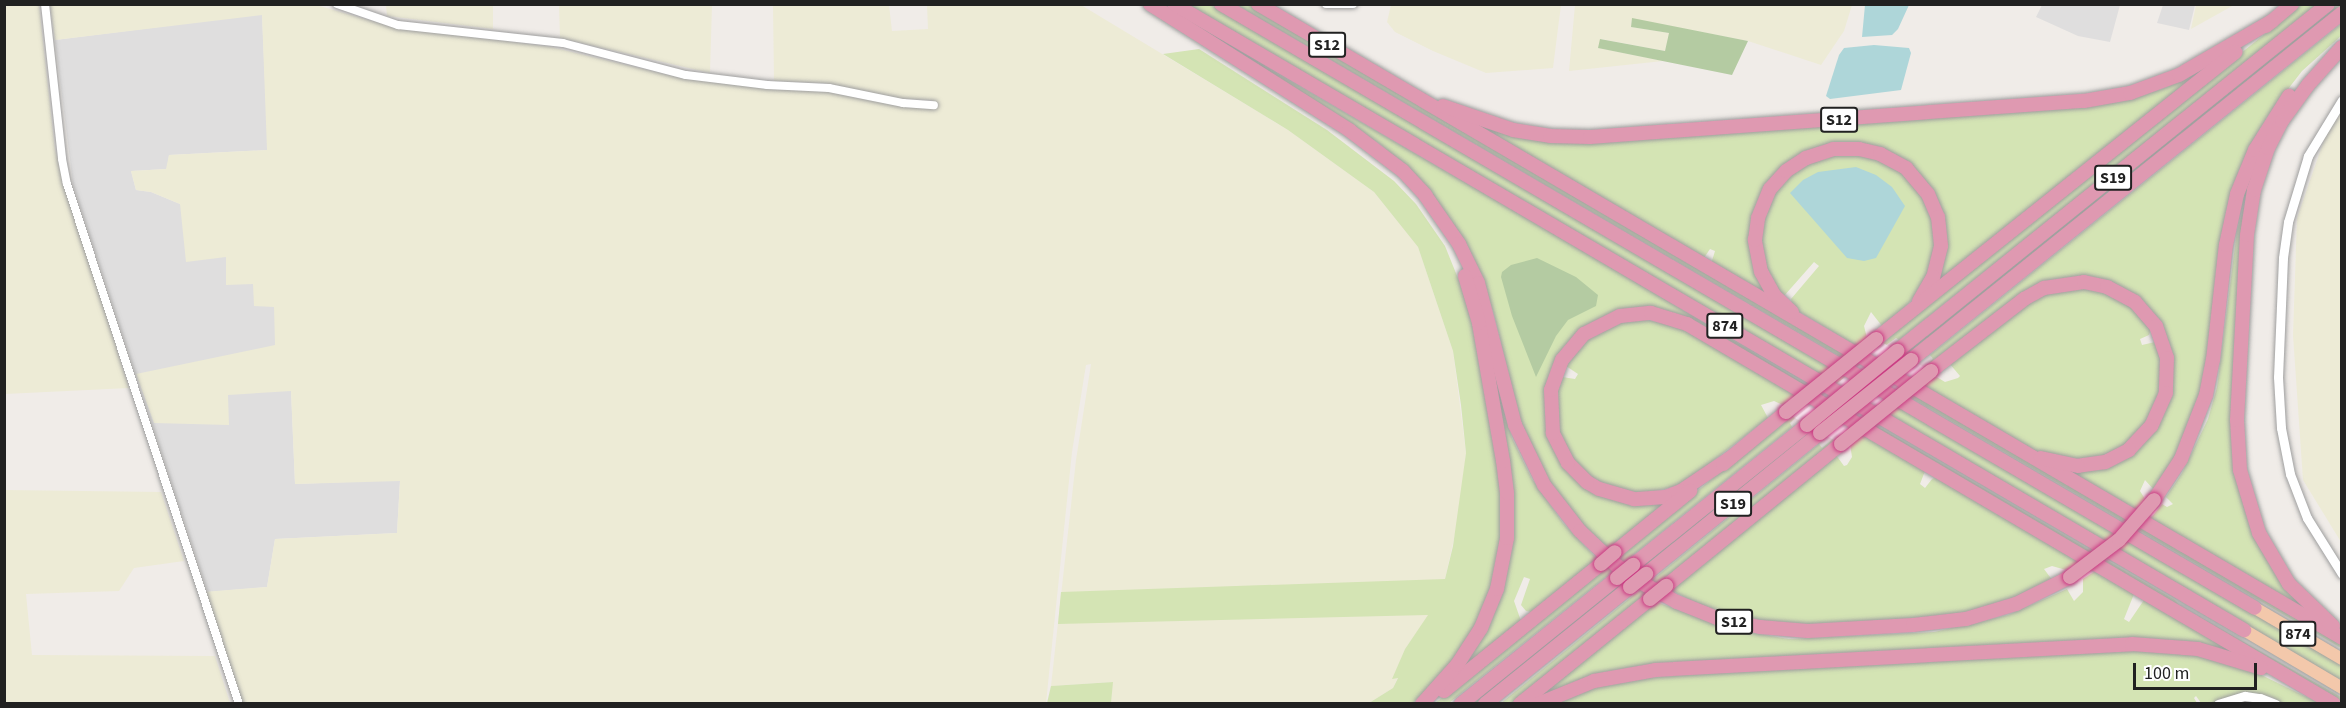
<!DOCTYPE html>
<style>
body{margin:0}
#map{position:relative;width:2346px;height:708px;overflow:hidden;background:#f0ece8;font-family:"Source Sans 3",sans-serif}
div>[style]{position:absolute}
[style*='--x']{left:calc(var(--x)*1px);top:calc(var(--y)*1px);width:calc(var(--w)*1px);rotate:calc(var(--a)*1deg)}
.residential>*{inset:0;background:#dfdede}
.farmland>*{inset:0;background:#edebd6}
.grass>*{inset:0;background:#d4e4b4}
.forest>*{inset:0;background:#b4cba2}
.water>*{inset:0;background:#aed6d9}
.pier>*{inset:0;background:#fff}
.roads{filter:drop-shadow(0 0 2px #9e9e9e) drop-shadow(0 0 2px #9e9e9e)}
.minor>*{height:8px;margin:-4px;padding:0 4px;transform-origin:4px;border-radius:4px;background:#fff}
.tertiary>*{height:9px;margin:-4.5px;padding:0 4.5px;transform-origin:4.5px;border-radius:4.5px;background:#fff}
.primary>*{height:12px;margin:-6px;padding:0 6px;transform-origin:6px;border-radius:6px;background:#f3c8ab}
.motorway>*{height:14px;margin:-7px;padding:0 7px;transform-origin:7px;border-radius:7px;background:#df99b1}
.bridges{filter:drop-shadow(0 0 2px #c93a82) drop-shadow(0 0 2px #c93a82)}
.motorway-bridge>*{height:14px;margin:-7px;padding:0 7px;transform-origin:7px;border-radius:7px;background:#df99b1}
span{translate:-50% -50%;white-space:nowrap;text-align:center;line-height:1.15;-webkit-text-stroke:6px #fff;paint-order:stroke}
.shield-label span{padding:2px 4px;background:#fff;border:2px solid;border-radius:4px;-webkit-text-stroke-width:0}
.shield-label{font-size:16px;color:#212121;font-weight:700}
.frame{position:absolute;inset:0;border:6px solid #212121;pointer-events:none}
.scale{position:absolute;left:2133px;top:663px;width:124px;height:27px;box-sizing:border-box;border:3px solid #212121;border-top:0;padding-left:8px;font-size:18px;line-height:21px;white-space:nowrap;color:#212121;-webkit-text-stroke:4px #fff;paint-order:stroke}
</style>
<div id="map">
<div class="residential">
<div style="clip-path:polygon(2042px 5px,2042px 4px,2120px 5px,2110px 42px,2078px 36px,2036px 17px)"></div>
<div style="clip-path:polygon(2163px 5px,2195px 5px,2189px 30px,2157px 23px)"></div>
<div style="clip-path:polygon(262px 14px,268px 150px,169px 155px,167px 169px,131px 171px,136px 190px,151px 192px,180px 204px,275px 307px,275px 346px,291px 390px,295px 484px,400px 480px,397px 533px,275px 539px,267px 587px,208px 592px,73px 184px,55px 40px)"></div>
</div>
<div class="farmland">
<div style="clip-path:polygon(4px 5px,39px 5px,55px 150px,129px 388px,5px 394px)"></div>
<div style="clip-path:polygon(50px 5px,316px 5px,393px 27px,551px 47px,685px 79px,827px 91px,903px 107px,933px 105px,932px 100px,888px 98px,824px 83px,774px 81px,773px 5px,889px 5px,892px 31px,928px 29px,927px 5px,1081px 5px,1288px 130px,1374px 192px,1418px 247px,1453px 351px,1466px 453px,1460px 512px,1445px 579px,1429px 615px,1405px 649px,1393px 678px,1398px 677px,1393px 688px,1369px 703px,1111px 703px,1112px 682px,1051px 686px,1076px 460px,1091px 364px,1086px 365px,1072px 452px,1046px 703px,239px 703px,204px 592px,267px 587px,275px 539px,397px 533px,400px 481px,295px 484px,291px 391px,228px 395px,229px 425px,154px 423px,136px 374px,275px 345px,274px 307px,254px 306px,253px 284px,226px 285px,226px 257px,186px 262px,180px 204px,151px 192px,136px 190px,131px 171px,166px 169px,169px 155px,267px 150px,262px 15px,55px 40px)"></div>
<div style="clip-path:polygon(386px 5px,493px 5px,493px 29px,387px 16px)"></div>
<div style="clip-path:polygon(559px 5px,712px 5px,710px 73px,560px 38px)"></div>
<div style="clip-path:polygon(1391px 5px,1561px 5px,1553px 68px,1486px 73px,1433px 51px,1395px 32px,1387px 22px)"></div>
<div style="clip-path:polygon(1575px 5px,1852px 5px,1844px 31px,1821px 65px,1748px 41px,1632px 19px,1631px 27px,1670px 33px,1665px 51px,1601px 39px,1599px 48px,1663px 61px,1569px 71px)"></div>
<div style="clip-path:polygon(2196px 5px,2196px 4px,2234px 5px,2191px 29px)"></div>
<div style="clip-path:polygon(2341px 108px,2341px 542px,2303px 480px,2293px 335px,2297px 218px,2331px 120px)"></div>
<div style="clip-path:polygon(5px 490px,161px 492px,184px 561px,134px 568px,119px 591px,26px 594px,32px 655px,215px 656px,230px 703px,5px 703px)"></div>
</div>
<div class="grass">
<div style="clip-path:polygon(1184px 5px,1211px 5px,2341px 664px,2341px 681px)"></div>
<div style="clip-path:polygon(1237px 5px,1249px 5px,2341px 642px,2341px 648px)"></div>
<div style="clip-path:polygon(2301px 5px,2317px 5px,1899px 340px,1896px 338px,1886px 345px,1881px 341px)"></div>
<div style="clip-path:polygon(2338px 5px,2341px 5px,2341px 8px,1907px 357px,1903px 354px)"></div>
<div style="clip-path:polygon(2341px 24px,2341px 36px,2302px 71px,2269px 114px,2251px 144px,2226px 211px,2220px 244px,2213px 321px,2200px 398px,2176px 455px,2154px 490px,2145px 480px,2140px 491px,2145px 499px,2133px 513px,2060px 470px,2088px 470px,2160px 422px,2171px 393px,2173px 366px,2150px 312px,2068px 278px,1928px 369px,1924px 367px,1933px 359px,1930px 355px)"></div>
<div style="clip-path:polygon(1195px 26px,1615px 269px,1800px 381px,2175px 600px,2180px 606px,2341px 697px,2341px 703px,1961px 481px,1645px 309px,1579px 333px,1546px 411px,1583px 483px,1672px 501px,1607px 551px,1590px 534px,1547px 478px,1522px 429px,1494px 314px,1480px 275px,1416px 177px,1380px 144px)"></div>
<div style="clip-path:polygon(1199px 49px,1327px 130px,1394px 181px,1416px 204px,1445px 246px,1472px 313px,1500px 474px,1503px 533px,1488px 600px,1472px 634px,1450px 667px,1413px 703px,1369px 703px,1393px 688px,1398px 678px,1392px 679px,1405px 649px,1428px 615px,1058px 624px,1061px 592px,1445px 579px,1453px 546px,1466px 453px,1461px 405px,1453px 351px,1418px 247px,1374px 192px,1288px 130px,1163px 54px)"></div>
<div style="clip-path:polygon(2205px 70px,1932px 290px,1943px 217px,1889px 153px,1811px 151px,1754px 214px,1772px 299px,1711px 264px,1715px 251px,1710px 249px,1704px 258px,1469px 124px,1543px 140px,2133px 98px,2162px 89px)"></div>
<div style="clip-path:polygon(1862px 154px,1895px 166px,1921px 191px,1933px 219px,1936px 241px,1932px 264px,1919px 291px,1907px 305px,1882px 326px,1871px 312px,1864px 326px,1867px 338px,1856px 346px,1793px 308px,1791px 299px,1819px 266px,1814px 262px,1784px 296px,1771px 282px,1762px 256px,1762px 225px,1778px 187px,1800px 168px,1833px 155px)"></div>
<div style="clip-path:polygon(2255px 169px,2236px 470px,2291px 593px,2309px 614px,2148px 522px,2162px 504px,2167px 507px,2173px 504px,2166px 497px,2182px 473px,2208px 419px,2217px 387px,2237px 231px)"></div>
<div style="clip-path:polygon(2083px 288px,2115px 296px,2132px 307px,2151px 329px,2149px 335px,2140px 339px,2142px 345px,2155px 342px,2163px 362px,2159px 403px,2138px 436px,2112px 454px,2081px 461px,2037px 452px,1922px 386px,1935px 376px,1945px 382px,1958px 378px,1960px 376px,1949px 363px,2008px 315px,2048px 292px)"></div>
<div style="clip-path:polygon(1642px 319px,1677px 326px,1796px 394px,1783px 405px,1774px 401px,1761px 405px,1768px 418px,1682px 485px,1641px 494px,1604px 484px,1588px 475px,1576px 463px,1560px 436px,1556px 392px,1562px 377px,1575px 379px,1578px 374px,1566px 366px,1587px 339px,1616px 324px)"></div>
<div style="clip-path:polygon(1495px 382px,1512px 438px,1532px 479px,1563px 523px,1597px 559px,1532px 612px,1526px 611px,1521px 605px,1530px 579px,1524px 577px,1514px 601px,1521px 621px,1459px 672px,1506px 571px)"></div>
<div style="clip-path:polygon(1791px 415px,1795px 418px,1790px 423px,1792px 427px,1449px 703px,1434px 704px)"></div>
<div style="clip-path:polygon(1812px 428px,1816px 430px,1479px 703px,1470px 704px)"></div>
<div style="clip-path:polygon(1864px 433px,1925px 471px,1920px 484px,1925px 488px,1932px 479px,1937px 477px,2081px 560px,2066px 570px,2052px 566px,2044px 569px,2053px 581px,2023px 596px,1968px 612px,1919px 619px,1790px 625px,1728px 615px,1702px 606px,1669px 589px,1836px 455px,1844px 466px,1847px 465px,1852px 457px,1850px 444px)"></div>
<div style="clip-path:polygon(1833px 439px,1838px 442px,1672px 577px,1512px 703px,1500px 704px,1819px 444px,1822px 448px)"></div>
<div style="clip-path:polygon(2097px 570px,2134px 594px,2124px 619px,2129px 622px,2144px 600px,2247px 658px,2205px 647px,1667px 665px,1530px 701px,1654px 601px,1730px 629px,1789px 639px,1934px 632px,2008px 615px,2067px 589px,2074px 601px,2083px 592px,2083px 579px)"></div>
<div style="clip-path:polygon(2133px 650px,2198px 654px,2243px 666px,2319px 703px,2282px 703px,2271px 697px,2243px 694px,2211px 704px,2201px 703px,2196px 696px,2194px 698px,2197px 703px,1552px 704px,1594px 688px,1634px 679px,1685px 675px)"></div>
<div style="clip-path:polygon(1113px 682px,1111px 703px,1047px 703px,1051px 686px)"></div>
</div>
<div class="forest">
<div style="clip-path:polygon(1632px 18px,1748px 41px,1732px 75px,1598px 48px,1600px 39px,1665px 51px,1669px 33px,1631px 27px)"></div>
<div style="clip-path:polygon(1537px 258px,1576px 277px,1598px 295px,1596px 306px,1568px 320px,1556px 336px,1536px 377px,1512px 316px,1501px 277px,1502px 272px,1511px 265px)"></div>
</div>
<div class="water">
<div style="clip-path:polygon(1865px 5px,1865px 4px,1909px 5px,1898px 29px,1892px 35px,1862px 37px)"></div>
<div style="clip-path:polygon(1874px 45px,1909px 48px,1911px 53px,1901px 90px,1830px 99px,1826px 96px,1839px 55px,1844px 48px)"></div>
<div style="clip-path:polygon(1856px 167px,1876px 175px,1892px 187px,1905px 206px,1876px 258px,1864px 261px,1847px 258px,1790px 193px,1803px 180px,1818px 172px)"></div>
</div>
<div class="pier">
<div style="clip-path:polygon(1885px 344px,1904px 355px,1813px 429px,1795px 418px)"></div>
<div style="clip-path:polygon(1906px 357px,1924px 367px,1834px 440px,1820px 433px)"></div>
</div>
<div class="roads">
<div class="minor">
<div style="--x:45;--y:4;--w:156;--a:83.7"></div>
<div style="--x:62;--y:159;--w:25;--a:79"></div>
<div style="--x:67;--y:184;--w:548;--a:71.7"></div>
<div style="--x:337;--y:4;--w:65;--a:19"></div>
<div style="--x:398;--y:25;--w:166;--a:6.2"></div>
<div style="--x:563;--y:43;--w:127;--a:14.6"></div>
<div style="--x:686;--y:75;--w:82;--a:7"></div>
<div style="--x:767;--y:85;--w:62;--a:2.8"></div>
<div style="--x:829;--y:88;--w:76;--a:11.5"></div>
<div style="--x:903;--y:103;--w:31;--a:4"></div>
<div style="--x:1326;--y:4;--w:27;--a:0"></div>
</div>
<div class="tertiary">
<div style="--x:2342;--y:100;--w:66;--a:121.3"></div>
<div style="--x:2308;--y:156;--w:69;--a:106.9"></div>
<div style="--x:2288;--y:222;--w:36;--a:98"></div>
<div style="--x:2283;--y:258;--w:119;--a:92.4"></div>
<div style="--x:2278;--y:377;--w:51;--a:86.6"></div>
<div style="--x:2281;--y:428;--w:47;--a:78.9"></div>
<div style="--x:2290;--y:474;--w:47;--a:68.9"></div>
<div style="--x:2307;--y:518;--w:66;--a:58"></div>
<div style="--x:2218;--y:704;--w:28;--a:-17"></div>
<div style="--x:2245;--y:696;--w:15;--a:8"></div>
<div style="--x:2260;--y:698;--w:17;--a:21"></div>
</div>
<div class="primary">
<div style="--x:2255;--y:608;--w:101;--a:30.4"></div>
<div style="--x:2244;--y:630;--w:114;--a:30.6"></div>
</div>
<div class="motorway">
<div style="--x:1150;--y:4;--w:236;--a:32.3"></div>
<div style="--x:1349;--y:130;--w:68;--a:37.2"></div>
<div style="--x:1403;--y:171;--w:33;--a:47"></div>
<div style="--x:1425;--y:195;--w:60;--a:55.2"></div>
<div style="--x:1459;--y:244;--w:43;--a:64"></div>
<div style="--x:1478;--y:283;--w:147;--a:75.4"></div>
<div style="--x:1515;--y:425;--w:67;--a:64.2"></div>
<div style="--x:1544;--y:485;--w:58;--a:52"></div>
<div style="--x:1580;--y:531;--w:50;--a:43.4"></div>
<div style="--x:1616;--y:565;--w:36;--a:34"></div>
<div style="--x:1646;--y:585;--w:35;--a:29"></div>
<div style="--x:1677;--y:602;--w:43;--a:21.8"></div>
<div style="--x:1717;--y:618;--w:44;--a:11.8"></div>
<div style="--x:1760;--y:627;--w:48;--a:4.8"></div>
<div style="--x:1808;--y:631;--w:105;--a:-3.3"></div>
<div style="--x:1913;--y:625;--w:53;--a:-6.5"></div>
<div style="--x:1966;--y:619;--w:52;--a:-16.7"></div>
<div style="--x:2016;--y:604;--w:60;--a:-26.6"></div>
<div style="--x:1174;--y:4;--w:1240;--a:30.33"></div>
<div style="--x:1221;--y:4;--w:1197;--a:30.29"></div>
<div style="--x:1258;--y:4;--w:1256;--a:30.32"></div>
<div style="--x:2266;--y:26;--w:34;--a:-40"></div>
<div style="--x:1443;--y:106;--w:74;--a:18.9"></div>
<div style="--x:1513;--y:130;--w:37;--a:9"></div>
<div style="--x:1550;--y:136;--w:40;--a:1.4"></div>
<div style="--x:1590;--y:137;--w:495;--a:-4.2"></div>
<div style="--x:2084;--y:101;--w:47;--a:-9.9"></div>
<div style="--x:2130;--y:93;--w:52;--a:-20.2"></div>
<div style="--x:2179;--y:75;--w:108;--a:-30.1"></div>
<div style="--x:1792;--y:312;--w:25;--a:-137"></div>
<div style="--x:1774;--y:295;--w:26;--a:-119"></div>
<div style="--x:1761;--y:272;--w:33;--a:-101"></div>
<div style="--x:1755;--y:240;--w:22;--a:-82"></div>
<div style="--x:1758;--y:218;--w:31;--a:-68"></div>
<div style="--x:1770;--y:189;--w:24;--a:-48"></div>
<div style="--x:1786;--y:171;--w:24;--a:-33"></div>
<div style="--x:1806;--y:158;--w:28;--a:-18"></div>
<div style="--x:1833;--y:149;--w:26;--a:0"></div>
<div style="--x:1859;--y:149;--w:22;--a:13"></div>
<div style="--x:1880;--y:154;--w:30;--a:28"></div>
<div style="--x:1906;--y:168;--w:34;--a:50"></div>
<div style="--x:1928;--y:194;--w:25;--a:67"></div>
<div style="--x:1938;--y:217;--w:29;--a:84"></div>
<div style="--x:1941;--y:246;--w:32;--a:104"></div>
<div style="--x:1933;--y:277;--w:28;--a:120"></div>
<div style="--x:1876;--y:339;--w:460;--a:-38.6"></div>
<div style="--x:1897;--y:351;--w:553;--a:-38.84"></div>
<div style="--x:1911;--y:360;--w:553;--a:-38.84"></div>
<div style="--x:1931;--y:371;--w:118;--a:-37.7"></div>
<div style="--x:2024;--y:299;--w:23;--a:-29"></div>
<div style="--x:2044;--y:288;--w:40;--a:-8.5"></div>
<div style="--x:2084;--y:282;--w:24;--a:12"></div>
<div style="--x:2107;--y:287;--w:32;--a:28"></div>
<div style="--x:2135;--y:302;--w:32;--a:49"></div>
<div style="--x:2156;--y:326;--w:34;--a:71"></div>
<div style="--x:2167;--y:358;--w:35;--a:92"></div>
<div style="--x:2166;--y:393;--w:36;--a:114"></div>
<div style="--x:2151;--y:426;--w:33;--a:133"></div>
<div style="--x:2129;--y:450;--w:27;--a:153"></div>
<div style="--x:2105;--y:462;--w:27;--a:172"></div>
<div style="--x:2078;--y:466;--w:38;--a:-168"></div>
<div style="--x:1730;--y:458;--w:59;--a:146"></div>
<div style="--x:1681;--y:491;--w:17;--a:159"></div>
<div style="--x:1665;--y:497;--w:31;--a:176"></div>
<div style="--x:1634;--y:499;--w:36;--a:-164"></div>
<div style="--x:1599;--y:489;--w:14;--a:-150"></div>
<div style="--x:1587;--y:482;--w:27;--a:-135"></div>
<div style="--x:1568;--y:463;--w:34;--a:-117"></div>
<div style="--x:1553;--y:433;--w:43;--a:-92.7"></div>
<div style="--x:1551;--y:390;--w:32;--a:-70"></div>
<div style="--x:1562;--y:360;--w:34;--a:-50"></div>
<div style="--x:1584;--y:334;--w:40;--a:-26.6"></div>
<div style="--x:1620;--y:316;--w:31;--a:-6"></div>
<div style="--x:1651;--y:313;--w:38;--a:17"></div>
<div style="--x:1687;--y:324;--w:750;--a:30.43"></div>
<div style="--x:1723;--y:464;--w:82;--a:-39.5"></div>
<div style="--x:2154;--y:500;--w:49;--a:-56.6"></div>
<div style="--x:2181;--y:459;--w:69;--a:-68.7"></div>
<div style="--x:2206;--y:395;--w:36;--a:-79"></div>
<div style="--x:2213;--y:360;--w:116;--a:-83.6"></div>
<div style="--x:2226;--y:245;--w:52;--a:-77.8"></div>
<div style="--x:2237;--y:194;--w:48;--a:-67.8"></div>
<div style="--x:2255;--y:150;--w:64;--a:-57.8"></div>
<div style="--x:1615;--y:552;--w:97;--a:-39.1"></div>
<div style="--x:1633;--y:565;--w:223;--a:-38.8"></div>
<div style="--x:1646;--y:574;--w:224;--a:-39"></div>
<div style="--x:1666;--y:586;--w:225;--a:-39.1"></div>
<div style="--x:2333;--y:626;--w:61;--a:-136.3"></div>
<div style="--x:2289;--y:584;--w:59;--a:-120.5"></div>
<div style="--x:2259;--y:533;--w:66;--a:-106.8"></div>
<div style="--x:2240;--y:470;--w:50;--a:-93.4"></div>
<div style="--x:2237;--y:420;--w:185;--a:-86.9"></div>
<div style="--x:2247;--y:235;--w:46;--a:-81.2"></div>
<div style="--x:2254;--y:190;--w:44;--a:-71.6"></div>
<div style="--x:2268;--y:148;--w:30;--a:-63"></div>
<div style="--x:2282;--y:121;--w:44;--a:-54.2"></div>
<div style="--x:2308;--y:85;--w:51;--a:-48.2"></div>
<div style="--x:1444;--y:691;--w:202;--a:-39"></div>
<div style="--x:1422;--y:704;--w:52;--a:-48.1"></div>
<div style="--x:1457;--y:665;--w:44;--a:-57"></div>
<div style="--x:1481;--y:628;--w:42;--a:-67.7"></div>
<div style="--x:1497;--y:589;--w:52;--a:-78.9"></div>
<div style="--x:1507;--y:538;--w:45;--a:-90"></div>
<div style="--x:1507;--y:493;--w:32;--a:-97"></div>
<div style="--x:1503;--y:461;--w:140;--a:-99.9"></div>
<div style="--x:1479;--y:323;--w:49;--a:-106.6"></div>
<div style="--x:1461;--y:704;--w:201;--a:-38.9"></div>
<div style="--x:1485;--y:704;--w:186;--a:-38.9"></div>
<div style="--x:1520;--y:704;--w:167;--a:-38.9"></div>
<div style="--x:1538;--y:704;--w:61;--a:-22.3"></div>
<div style="--x:1594;--y:681;--w:62;--a:-10.2"></div>
<div style="--x:1655;--y:670;--w:478;--a:-3.1"></div>
<div style="--x:2132;--y:644;--w:66;--a:4.3"></div>
<div style="--x:2198;--y:649;--w:66;--a:16.8"></div>
</div>
</div>
<div class="bridges">
<div class="motorway-bridge">
<div style="--x:1786;--y:412;--w:116;--a:-39"></div>
<div style="--x:1807;--y:425;--w:117;--a:-39.4"></div>
<div style="--x:1820;--y:433;--w:117;--a:-38.7"></div>
<div style="--x:1841;--y:444;--w:116;--a:-39"></div>
<div style="--x:1601;--y:564;--w:18;--a:-41"></div>
<div style="--x:2070;--y:577;--w:61;--a:-37.1"></div>
<div style="--x:2119;--y:540;--w:53;--a:-48.8"></div>
<div style="--x:1617;--y:578;--w:21;--a:-39"></div>
<div style="--x:1630;--y:587;--w:21;--a:-39"></div>
<div style="--x:1650;--y:599;--w:21;--a:-39"></div>
</div>
</div>
<div class="shield-label">
<span style="left:1327px;top:45px">S12</span>
<span style="left:1839px;top:120px">S12</span>
<span style="left:2113px;top:178px">S19</span>
<span style="left:1725px;top:326px">874</span>
<span style="left:1733px;top:504px">S19</span>
<span style="left:1734px;top:622px">S12</span>
<span style="left:2298px;top:634px">874</span>
</div>
<div class="frame"></div>
<div class="scale">100 m</div>
</div>
